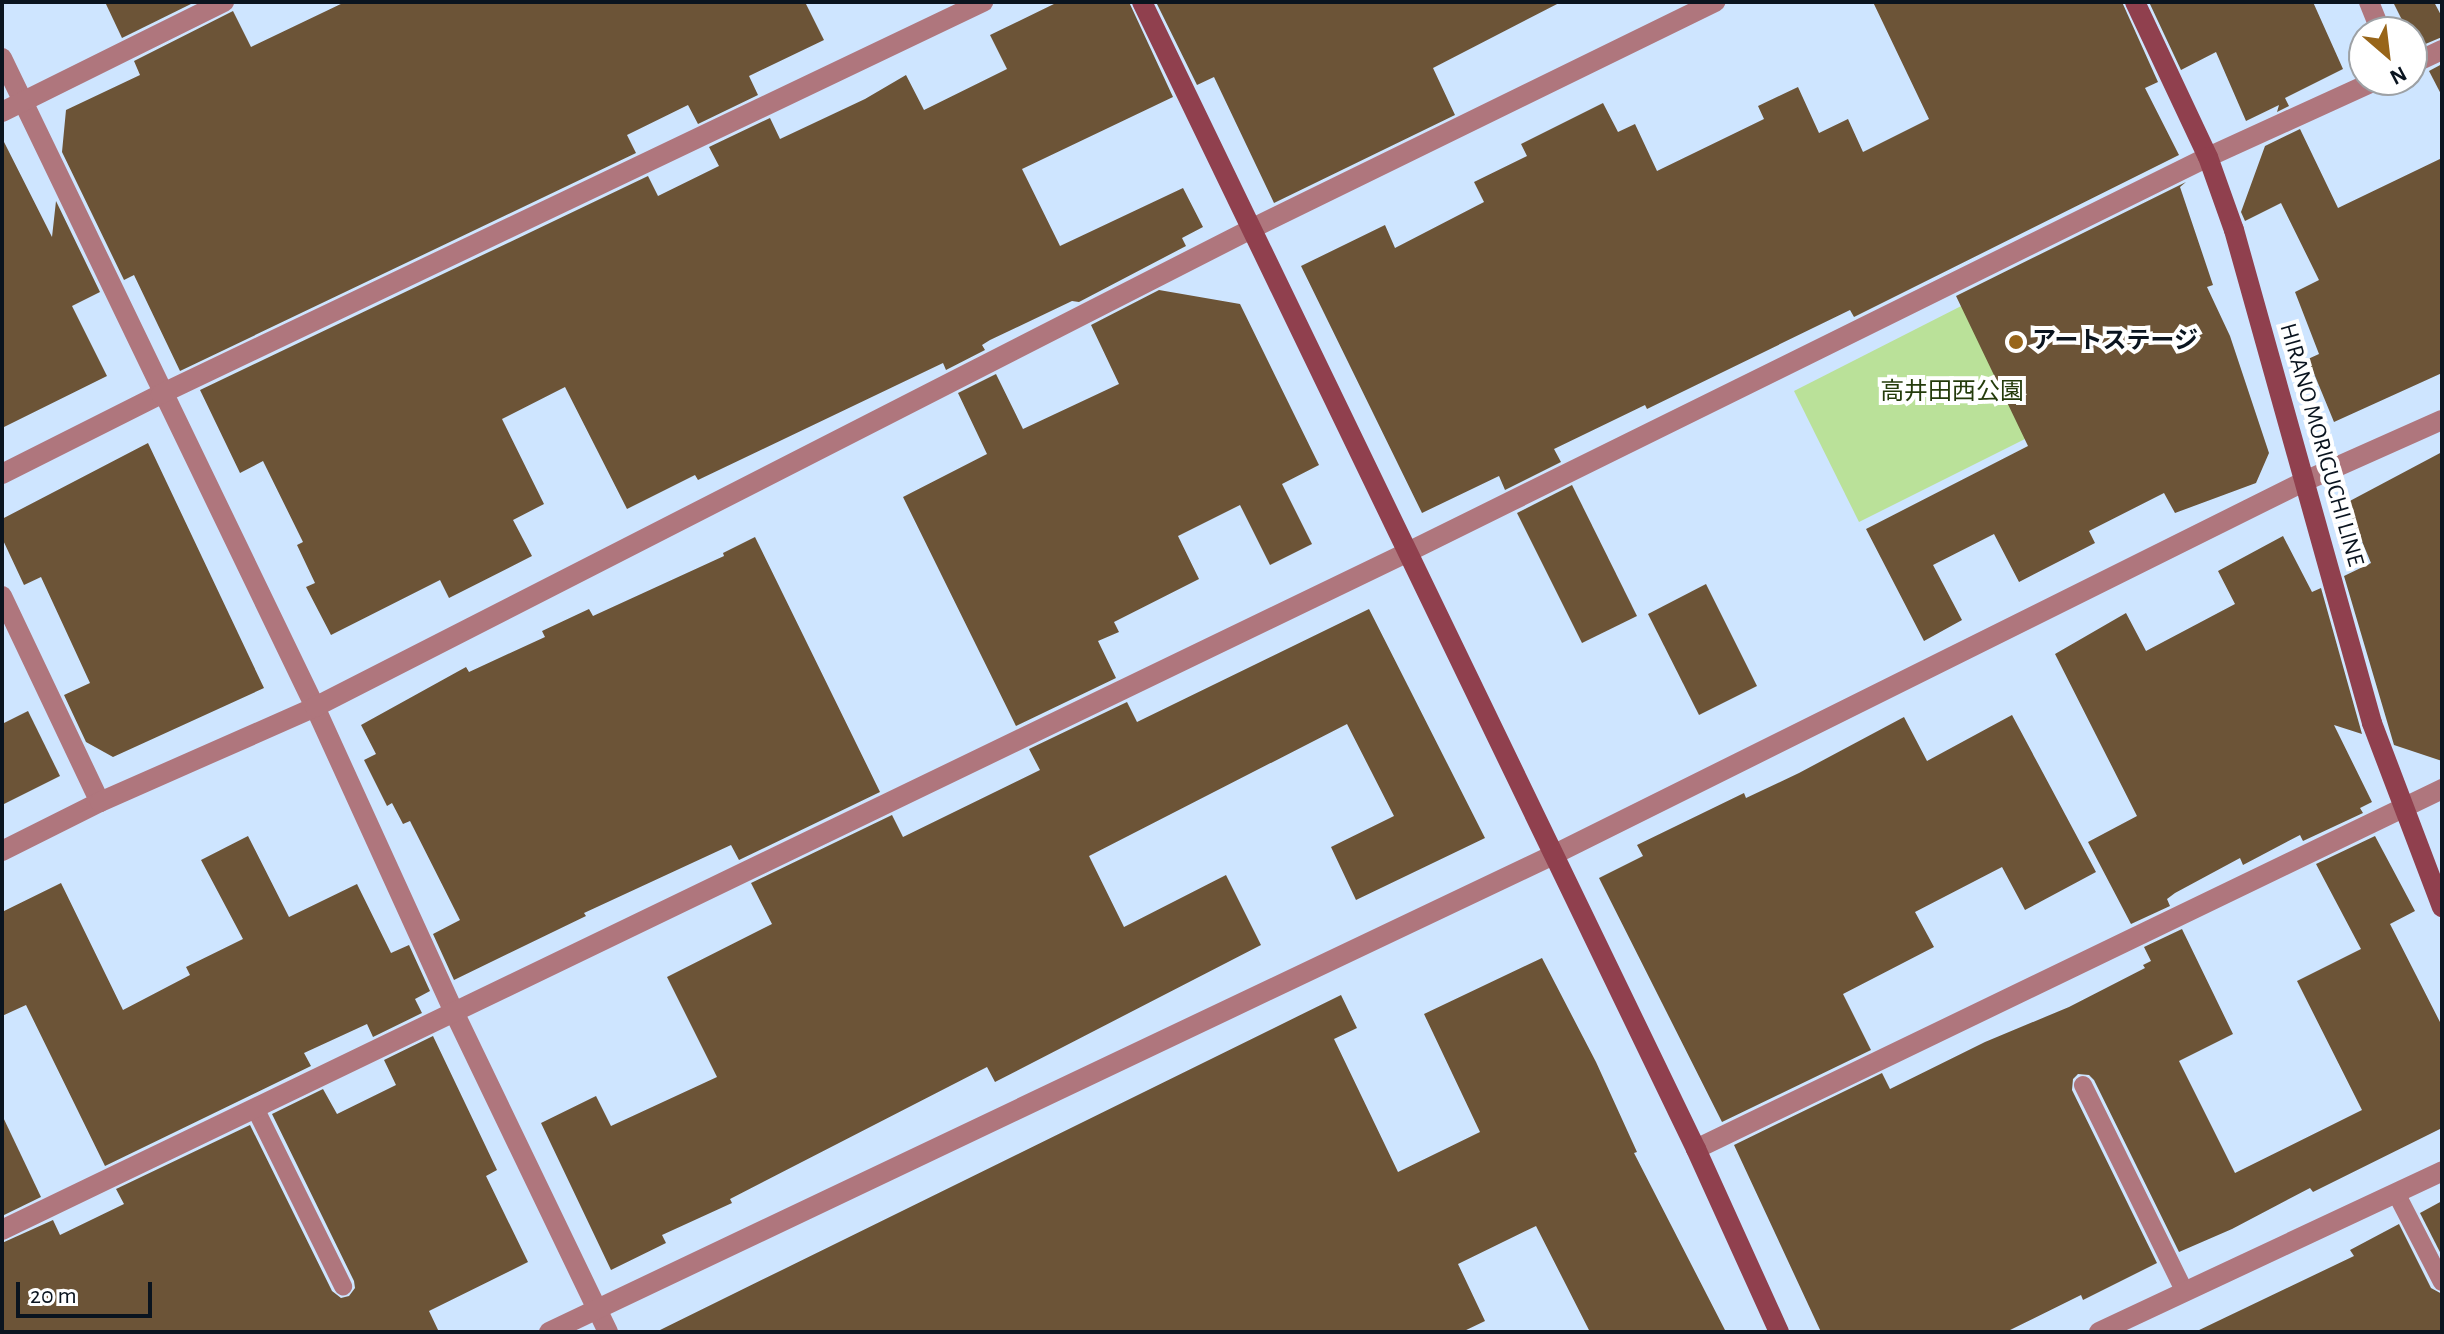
<!DOCTYPE html>
<html>
<head>
<meta charset="utf-8">
<style>
  body { margin:0 }
  #map { position:relative; width:2444px; height:1334px; overflow:hidden; background:#cee5ff; font-family:"Alegreya Sans","Noto Sans JP",sans-serif }
  div>[style] { position:absolute }
  [style*='--x'] { left:calc(var(--x)*1px); top:calc(var(--y)*1px); width:calc(var(--w)*1px); rotate:calc(var(--a)*1deg) }
  .green>* { inset:0; background:#bae199 }
  .building>* { inset:0; background:#6c5437 }
  .lane>* { height:18px; margin:-9px; padding:0 9px; transform-origin:9px; border-radius:9px; background:#af767d }
  .street>* { height:20px; margin:-10px; padding:0 10px; transform-origin:10px; border-radius:10px; background:#af767d }
  .secondary>* { height:20px; margin:-10px; padding:0 10px; transform-origin:10px; border-radius:10px; background:#90404e }
  .dots>* { width:22px; height:22px; translate:-50% -50%; box-sizing:border-box; border:4px solid #fff; border-radius:50% }
  span { translate:-50% -50%; white-space:nowrap; text-align:center; line-height:1.15; -webkit-text-stroke:8px #fff; paint-order:stroke }
  .poi-label { font-size:24px; color:#0a141f; font-weight:700 }
  .left { translate:0 -50%; text-align:left }
  .park-label { font-size:24px; color:#243b0b }
  .street-label { font-size:24px; color:#0a141f }
  .frame { position:absolute; inset:0; border:4px solid #0a141f; pointer-events:none }
  .north { position:absolute; left:2348px; top:16px; width:80px; height:80px; box-sizing:border-box; background:#fff; border:2px solid #9da1a5; border-radius:50%; rotate:152deg; font-size:22px; font-weight:700; line-height:32px; text-align:center; color:#0a141f }
  .north::after { content:''; display:block; margin:auto; width:28px; height:36px; background:#986519; clip-path:polygon(50% 0,100% 100%,50% 72%,0 100%) }
  .scale { position:absolute; left:16px; top:1282px; width:136px; height:36px; box-sizing:border-box; border:4px solid #0a141f; border-top:0; padding-left:10px; font-size:24px; line-height:28px; white-space:nowrap; color:#0a141f; -webkit-text-stroke:6px #fff; paint-order:stroke }
</style>
</head>
<body>
<div id="map">
  <div class="green">
    <div style="clip-path:polygon(2044px 264px,2111px 396px,1859px 522px,1794px 391px)"></div>
  </div>
  <div class="building">
    <div style="clip-path:polygon(105px 2px,195px 2px,122px 38px)"></div>
    <div style="clip-path:polygon(345px 2px,805px 2px,824px 40px,749px 76px,758px 95px,698px 124px,688px 105px,627px 135px,636px 153px,180px 371px,134px 275px,124px 280px,62px 152px,66px 110px,140px 75px,134px 61px,233px 11px,251px 47px)"></div>
    <div style="clip-path:polygon(1058px 2px,1129px 2px,1173px 97px,1022px 169px,1060px 246px,1183px 188px,1203px 227px,1182px 238px,1186px 246px,1079px 302px,1072px 301px,990px 340px,982px 345px,985px 350px,946px 370px,943px 363px,698px 480px,695px 475px,627px 509px,565px 387px,502px 419px,544px 504px,513px 520px,532px 556px,449px 598px,440px 580px,331px 635px,306px 587px,315px 583px,297px 545px,303px 542px,263px 461px,240px 473px,200px 390px,648px 176px,658px 196px,719px 166px,709px 147px,770px 118px,780px 139px,865px 99px,906px 75px,924px 110px,1007px 69px,990px 35px)"></div>
    <div style="clip-path:polygon(1156px 2px,1561px 2px,1433px 68px,1455px 115px,1274px 203px,1214px 77px,1197px 85px)"></div>
    <div style="clip-path:polygon(1873px 2px,2122px 2px,2158px 82px,2145px 88px,2179px 155px,1854px 317px,1850px 310px,1647px 409px,1645px 405px,1554px 449px,1561px 462px,1505px 490px,1499px 476px,1422px 513px,1301px 266px,1385px 225px,1395px 248px,1484px 202px,1474px 182px,1527px 156px,1521px 144px,1603px 103px,1618px 132px,1635px 124px,1657px 171px,1764px 119px,1758px 106px,1798px 87px,1819px 133px,1848px 119px,1863px 152px,1929px 119px)"></div>
    <div style="clip-path:polygon(2149px 2px,2313px 2px,2343px 69px,2285px 98px,2289px 106px,2277px 112px,2279px 105px,2246px 121px,2216px 52px,2181px 70px)"></div>
    <div style="clip-path:polygon(2393px 2px,2434px 2px,2442px 17px,2442px 37px,2416px 48px,2412px 32px,2408px 32px)"></div>
    <div style="clip-path:polygon(2442px 64px,2442px 96px,2429px 71px)"></div>
    <div style="clip-path:polygon(2300px 129px,2338px 208px,2442px 158px,2442px 373px,2334px 422px,2308px 359px,2319px 354px,2295px 292px,2319px 280px,2281px 203px,2245px 221px,2241px 212px,2265px 146px)"></div>
    <div style="clip-path:polygon(2px 138px,52px 237px,56px 201px,100px 292px,72px 306px,107px 376px,2px 428px)"></div>
    <div style="clip-path:polygon(2186px 182px,2180px 187px,2213px 285px,2207px 287px,2230px 336px,2269px 453px,2256px 483px,2175px 513px,2164px 493px,2089px 531px,2095px 543px,2019px 582px,1994px 534px,1933px 565px,1962px 620px,1924px 641px,1866px 529px,2028px 446px,1956px 296px)"></div>
    <div style="clip-path:polygon(1159px 290px,1240px 304px,1319px 465px,1282px 484px,1312px 544px,1270px 565px,1240px 505px,1178px 536px,1199px 579px,1114px 622px,1119px 632px,1098px 641px,1116px 678px,1016px 726px,903px 497px,987px 454px,958px 393px,996px 374px,1023px 429px,1119px 384px,1091px 325px)"></div>
    <div style="clip-path:polygon(148px 443px,264px 688px,113px 757px,86px 742px,64px 695px,90px 683px,41px 577px,24px 585px,2px 538px,2px 519px)"></div>
    <div style="clip-path:polygon(2442px 452px,2442px 761px,2394px 745px,2344px 576px,2371px 563px,2346px 503px)"></div>
    <div style="clip-path:polygon(1572px 485px,1637px 616px,1582px 643px,1517px 513px)"></div>
    <div style="clip-path:polygon(2283px 536px,2312px 592px,2321px 588px,2362px 734px,2334px 725px,2372px 802px,2360px 808px,2363px 813px,2303px 841px,2300px 835px,2243px 865px,2240px 858px,2175px 893px,2167px 899px,2170px 906px,2131px 924px,2088px 842px,2137px 816px,2055px 654px,2126px 613px,2146px 651px,2235px 604px,2218px 571px)"></div>
    <div style="clip-path:polygon(755px 537px,880px 792px,739px 860px,731px 845px,584px 913px,586px 916px,454px 980px,433px 934px,460px 920px,410px 821px,403px 824px,392px 803px,387px 806px,364px 760px,376px 754px,361px 725px,466px 667px,469px 672px,545px 637px,542px 631px,589px 609px,593px 616px,724px 556px,723px 553px)"></div>
    <div style="clip-path:polygon(1706px 584px,1757px 686px,1699px 715px,1648px 614px)"></div>
    <div style="clip-path:polygon(1369px 609px,1485px 838px,1356px 900px,1331px 847px,1394px 816px,1347px 724px,1089px 856px,1124px 927px,1226px 875px,1261px 945px,995px 1082px,987px 1067px,730px 1199px,732px 1203px,662px 1235px,666px 1243px,611px 1270px,541px 1123px,596px 1096px,611px 1126px,717px 1077px,667px 977px,772px 924px,751px 883px,892px 815px,903px 837px,1040px 770px,1029px 749px,1127px 702px,1137px 722px)"></div>
    <div style="clip-path:polygon(28px 711px,60px 776px,2px 805px,2px 724px)"></div>
    <div style="clip-path:polygon(2012px 715px,2096px 872px,2025px 910px,2002px 867px,1915px 912px,1934px 947px,1843px 994px,1871px 1050px,1722px 1122px,1599px 878px,1643px 856px,1637px 845px,1744px 793px,1746px 798px,1799px 773px,1904px 717px,1927px 761px)"></div>
    <div style="clip-path:polygon(248px 836px,289px 917px,357px 884px,391px 953px,409px 945px,430px 991px,415px 999px,422px 1013px,373px 1037px,367px 1024px,304px 1053px,311px 1066px,105px 1166px,26px 1005px,2px 1016px,2px 912px,61px 883px,123px 1010px,190px 975px,186px 967px,243px 939px,201px 860px)"></div>
    <div style="clip-path:polygon(2375px 836px,2415px 911px,2390px 924px,2442px 1026px,2442px 1128px,2313px 1192px,2310px 1188px,2232px 1229px,2179px 1252px,2094px 1080px,2089px 1075px,2078px 1074px,2073px 1079px,2072px 1090px,2157px 1263px,2083px 1300px,2081px 1295px,2006px 1332px,1821px 1332px,1734px 1145px,1882px 1073px,1890px 1089px,1985px 1042px,2069px 1007px,2145px 968px,2143px 965px,2151px 961px,2144px 947px,2182px 929px,2233px 1034px,2179px 1061px,2235px 1173px,2362px 1110px,2297px 981px,2361px 949px,2316px 864px)"></div>
    <div style="clip-path:polygon(1542px 958px,1596px 1062px,1637px 1152px,1634px 1153px,1726px 1332px,1590px 1332px,1536px 1226px,1458px 1264px,1485px 1321px,1462px 1332px,656px 1332px,1341px 995px,1357px 1028px,1334px 1039px,1398px 1172px,1480px 1132px,1424px 1014px)"></div>
    <div style="clip-path:polygon(433px 1036px,497px 1170px,486px 1176px,528px 1262px,429px 1311px,439px 1332px,2px 1332px,2px 1243px,53px 1220px,60px 1235px,124px 1204px,116px 1189px,250px 1125px,332px 1291px,341px 1298px,349px 1296px,355px 1288px,354px 1281px,272px 1114px,323px 1089px,337px 1114px,396px 1085px,384px 1060px)"></div>
    <div style="clip-path:polygon(2px 1115px,41px 1197px,2px 1216px)"></div>
    <div style="clip-path:polygon(2442px 1201px,2442px 1256px,2420px 1213px)"></div>
    <div style="clip-path:polygon(2399px 1224px,2431px 1288px,2442px 1294px,2442px 1332px,2195px 1332px,2354px 1256px,2350px 1250px)"></div>
  </div>
  <div class="lane">
    <div style="--x:2083;--y:1085;--w:231;--a:63.8"></div>
    <div style="--x:255;--y:1108;--w:199;--a:63.7"></div>
    <div style="--x:2396;--y:1193;--w:100;--a:62.7"></div>
  </div>
  <div class="street">
    <div style="--x:2369;--y:2;--w:32;--a:68"></div>
    <div style="--x:2;--y:58;--w:721;--a:64.25"></div>
    <div style="--x:315;--y:707;--w:335;--a:65.5"></div>
    <div style="--x:454;--y:1012;--w:355;--a:64.3"></div>
    <div style="--x:2412;--y:64;--w:33;--a:-25"></div>
    <div style="--x:2;--y:112;--w:248;--a:-26.4"></div>
    <div style="--x:2;--y:474;--w:178;--a:-26.7"></div>
    <div style="--x:161;--y:394;--w:911;--a:-25.5"></div>
    <div style="--x:2;--y:596;--w:228;--a:64.6"></div>
    <div style="--x:2;--y:851;--w:110;--a:-26.6"></div>
    <div style="--x:100;--y:802;--w:235;--a:-23.8"></div>
    <div style="--x:315;--y:707;--w:1051;--a:-27.05"></div>
    <div style="--x:1251;--y:229;--w:517;--a:-26.07"></div>
    <div style="--x:1696;--y:1149;--w:828;--a:-25.76"></div>
    <div style="--x:2;--y:1230;--w:1561;--a:-25.74"></div>
    <div style="--x:1408;--y:552;--w:892;--a:-26.28"></div>
    <div style="--x:2208;--y:157;--w:186;--a:-24.5"></div>
    <div style="--x:549;--y:1332;--w:1112;--a:-25.41"></div>
    <div style="--x:1553;--y:855;--w:840;--a:-26.44"></div>
    <div style="--x:2305;--y:481;--w:150;--a:-24"></div>
    <div style="--x:2099;--y:1332;--w:379;--a:-25.1"></div>
  </div>
  <div class="secondary">
    <div style="--x:1142;--y:2;--w:1274;--a:64.22"></div>
    <div style="--x:1696;--y:1149;--w:201;--a:65.6"></div>
    <div style="--x:2135;--y:2;--w:171;--a:64.8"></div>
    <div style="--x:2208;--y:157;--w:77;--a:70.4"></div>
    <div style="--x:2234;--y:230;--w:512;--a:74.36"></div>
    <div style="--x:2372;--y:723;--w:197;--a:69.2"></div>
  </div>
  <div class="dots">
    <div style="left:2016px;top:342px;background:#986519"></div>
  </div>
  <div class="poi-label">
    <span class="left" style="left:2032px;top:342px">アートステージ</span>
  </div>
  <div class="park-label">
    <span style="left:1952px;top:393px">高井田西公園</span>
  </div>
  <div class="street-label">
    <span style="left:2321px;top:445px;rotate:74deg">HIRANO MORIGUCHI LINE</span>
  </div>
  <div class="frame"></div>
  <div class="north">N</div>
  <div class="scale">20 m</div>
</div>
</body>
</html>
